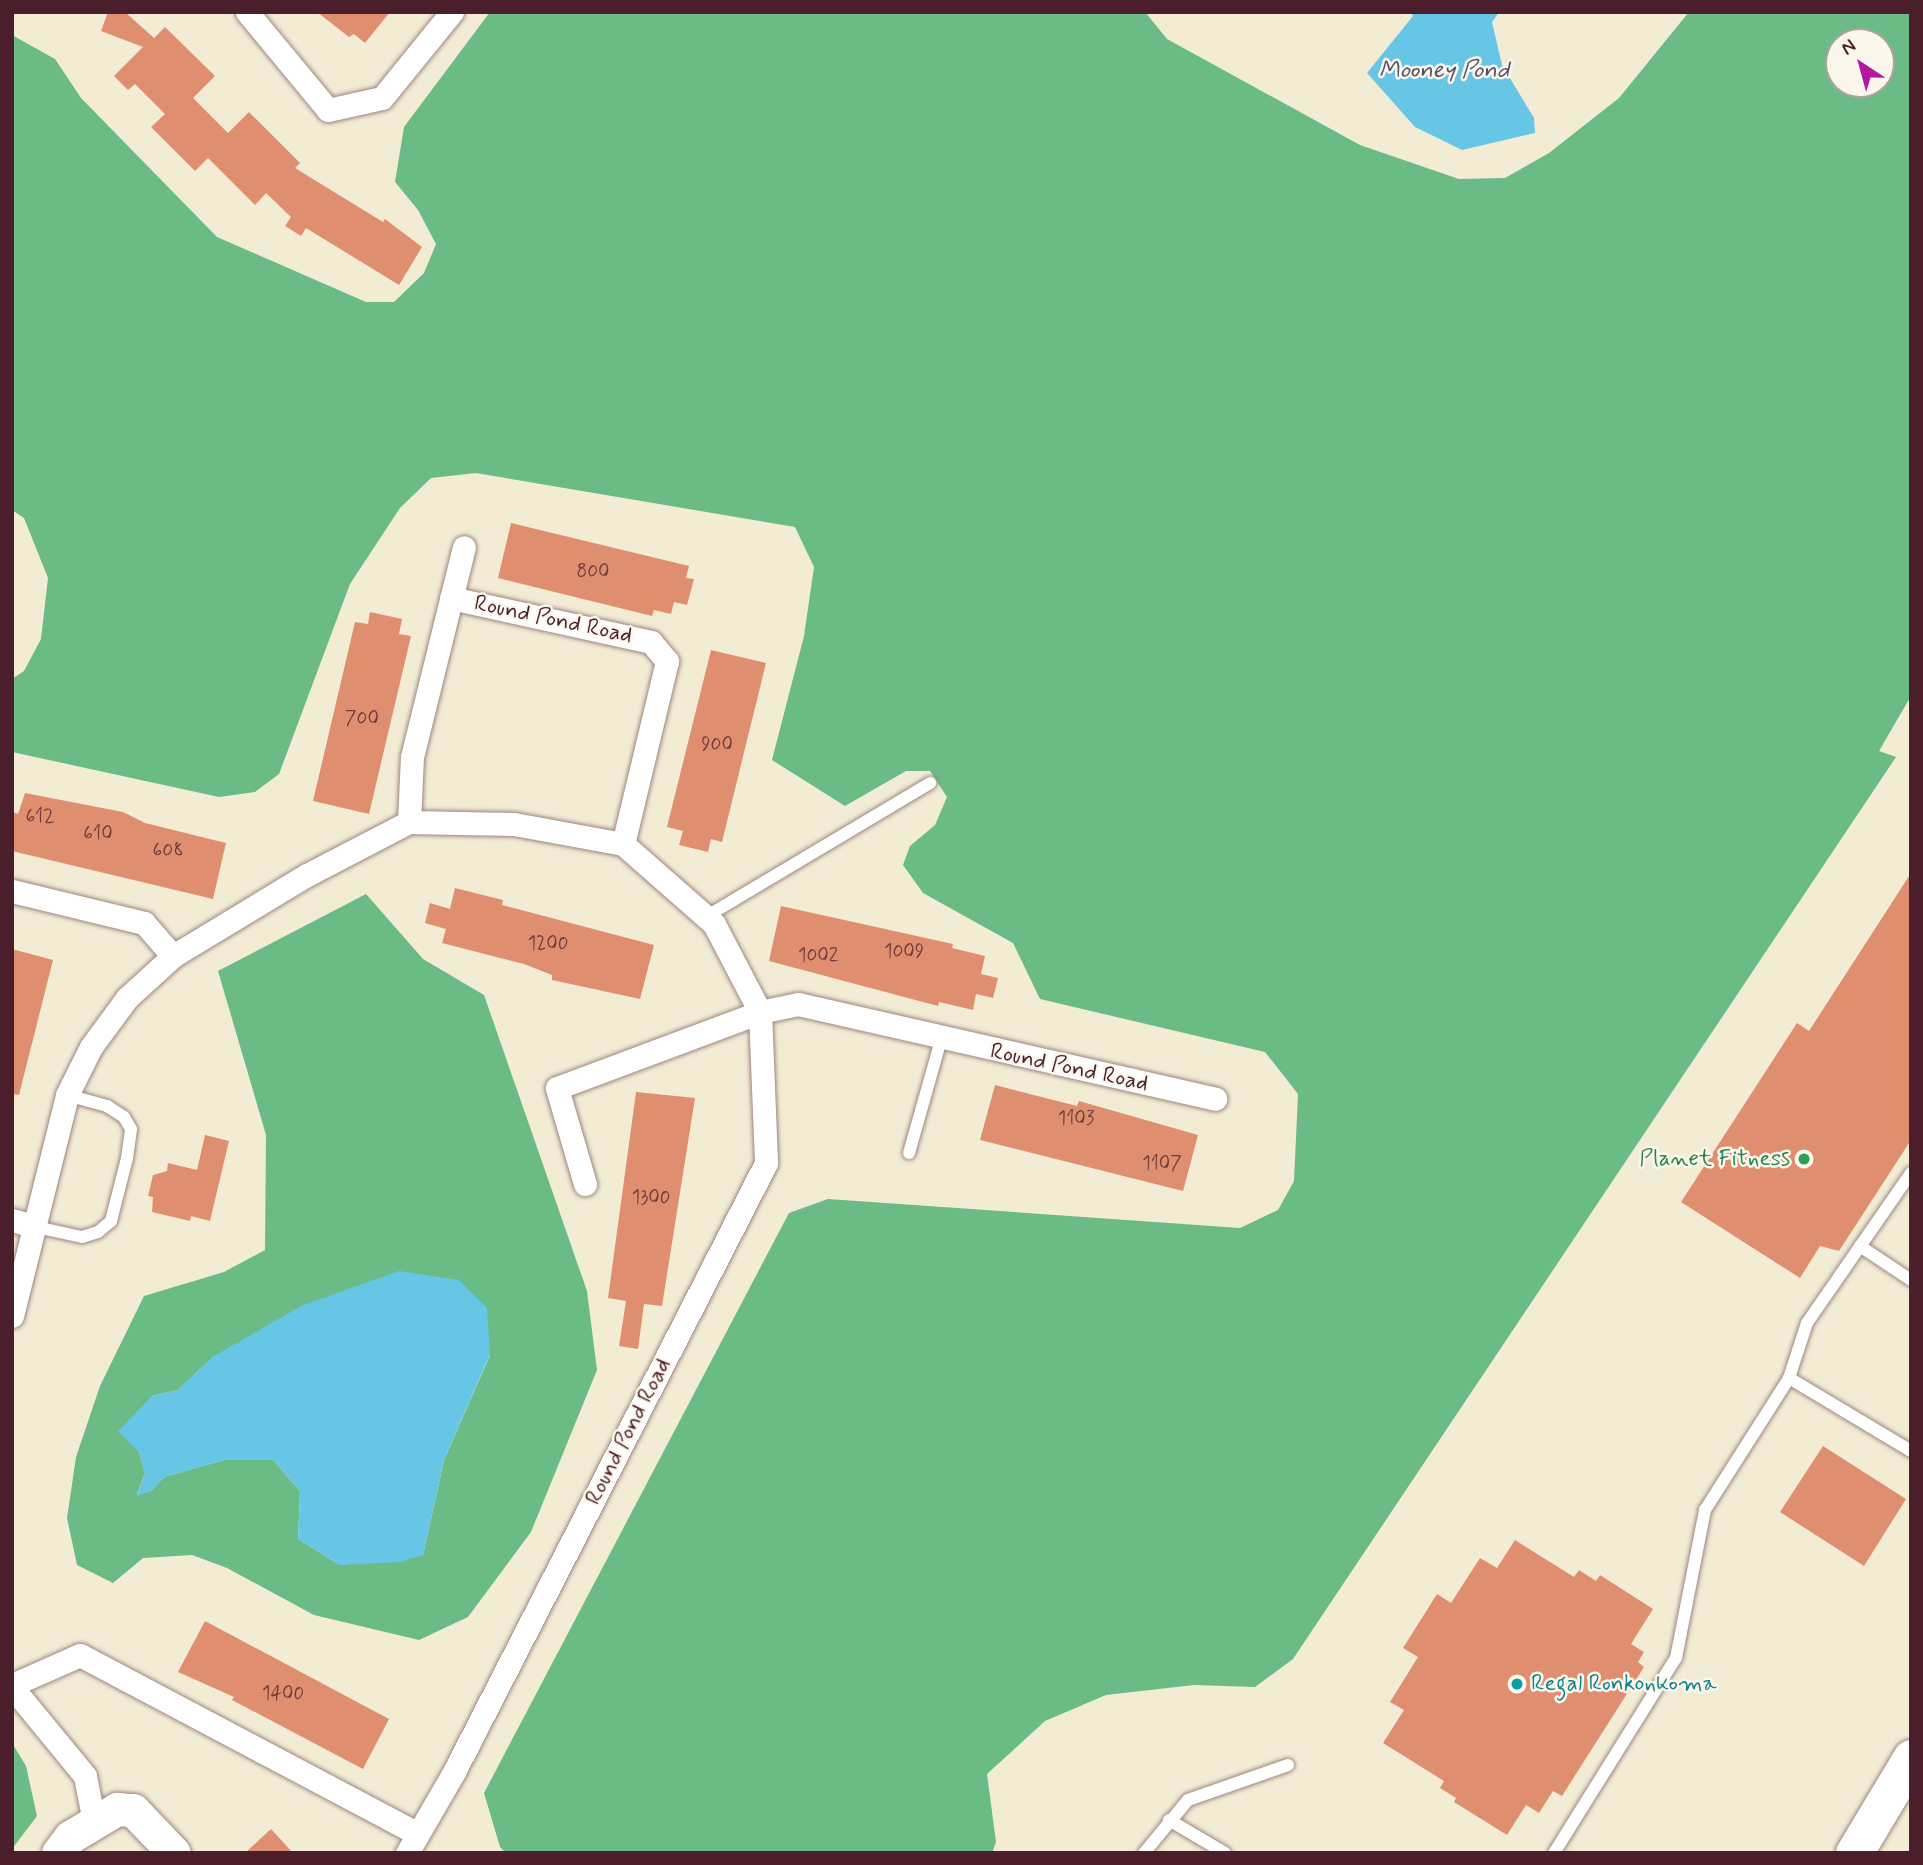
<!DOCTYPE html>
<html>
<head>
<meta charset="utf-8">
<style>
  body { margin:0 }
  #map { position:relative; width:1923px; height:1865px; overflow:hidden; background:#f3ecd5; font-family:Mynerve,sans-serif }
  div>[style] { position:absolute }
  [style*='--x'] { left:calc(var(--x)*1px); top:calc(var(--y)*1px); width:calc(var(--w)*1px); rotate:calc(var(--a)*1deg) }
  .forest>* { inset:0; background:#6abb86 }
  .water>* { inset:0; background:#67c6e5 }
  .building>* { inset:0; background:#df8f70 }
  .roads { filter:drop-shadow(0 0 2px #9e8680) drop-shadow(0 0 2px #9e8680) }
  .lane>* { height:12px; margin:-6px; padding:0 6px; transform-origin:6px; border-radius:6px; background:#fff }
  .street>* { height:23px; margin:-11.5px; padding:0 11.5px; transform-origin:11.5px; border-radius:11.5px; background:#fff }
  .secondary>* { height:33px; margin:-16.5px; padding:0 16.5px; transform-origin:16.5px; border-radius:16.5px; background:#fff }
  .primary>* { height:37px; margin:-18.5px; padding:0 18.5px; transform-origin:18.5px; border-radius:18.5px; background:#fff }
  .dots>* { width:19px; height:19px; translate:-50% -50%; box-sizing:border-box; border:4px solid #fbf7ec; border-radius:50% }
  span { translate:-50% -50%; white-space:nowrap; text-align:center; line-height:1.15; -webkit-text-stroke:5px #fbf7ec; paint-order:stroke }
  .number-label { font-size:19px; color:#6f3b3c }
  .number-label span { -webkit-text-stroke-width:0 }
  .street-label { font-size:23px; color:#4a1f2b }
  .leisure-label { font-size:23px; color:#27864d }
  .right { translate:-100% -50%; text-align:right }
  .culture-label { font-size:23px; color:#0d838f }
  .left { translate:0 -50%; text-align:left }
  .water-label { font-size:24px; color:#535163; font-style:italic }
  .frame { position:absolute; inset:0; border:14px solid #4a1f2b; pointer-events:none }
  .north { position:absolute; left:1825px; top:28px; width:70px; height:70px; box-sizing:border-box; background:#fbf7ec; border:2px solid #b4a19f; border-radius:50%; rotate:324deg; font-size:19px; font-weight:700; line-height:28px; text-align:center; color:#4a1f2b }
  .north::after { content:''; display:block; margin:auto; width:24px; height:32px; background:#b5179e; clip-path:polygon(50% 0,100% 100%,50% 72%,0 100%) }
</style>
</head>
<body>
<div id="map">
  <div class="forest">
    <div style="clip-path:polygon(evenodd,490px 12px,1145px 12px,1167px 39px,1360px 145px,1459px 179px,1505px 178px,1549px 153px,1619px 98px,1689px 12px,1911px 12px,1911px 696px,1879px 751px,1896px 757px,1293px 1659px,1255px 1687px,1194px 1685px,1106px 1695px,1045px 1721px,987px 1774px,996px 1842px,992px 1853px,506px 1853px,500px 1847px,484px 1793px,789px 1213px,828px 1199px,1240px 1228px,1278px 1210px,1294px 1181px,1298px 1094px,1265px 1052px,1040px 999px,1013px 943px,923px 893px,903px 865px,910px 846px,935px 825px,947px 797px,930px 771px,906px 771px,845px 806px,772px 760px,804px 636px,814px 567px,795px 527px,476px 473px,431px 478px,400px 508px,350px 584px,279px 774px,255px 792px,219px 797px,12px 752px,12px 679px,24px 671px,41px 639px,48px 578px,24px 518px,12px 510px,12px 35px,55px 59px,81px 98px,217px 237px,366px 302px,394px 302px,424px 273px,436px 244px,418px 210px,395px 182px,404px 127px,490px 12px,1839px 42px,1881px 42px,1881px 84px,1839px 84px,1839px 42px)"></div>
    <div style="clip-path:polygon(evenodd,366px 894px,423px 959px,484px 995px,587px 1291px,597px 1370px,531px 1532px,468px 1617px,419px 1640px,314px 1615px,227px 1568px,192px 1555px,143px 1558px,113px 1583px,77px 1565px,67px 1518px,76px 1457px,100px 1386px,144px 1296px,224px 1272px,265px 1250px,266px 1135px,218px 971px,366px 894px,490px 1355px,444px 1460px,423px 1555px,340px 1565px,298px 1539px,300px 1491px,273px 1460px,224px 1460px,164px 1477px,151px 1491px,137px 1495px,145px 1473px,139px 1452px,152px 1396px,178px 1390px,214px 1356px,490px 1355px)"></div>
    <div style="clip-path:polygon(12px 1743px,26px 1766px,37px 1816px,12px 1849px)"></div>
  </div>
  <div class="water">
    <div style="clip-path:polygon(1411px 12px,1499px 12px,1492px 22px,1502px 65px,1534px 118px,1535px 133px,1462px 150px,1415px 127px,1367px 73px,1413px 16px)"></div>
    <div style="clip-path:polygon(399px 1271px,459px 1280px,487px 1308px,490px 1354px,444px 1460px,423px 1555px,401px 1562px,340px 1565px,298px 1539px,300px 1491px,273px 1460px,224px 1460px,164px 1477px,151px 1491px,137px 1496px,145px 1473px,139px 1452px,118px 1431px,152px 1396px,178px 1390px,214px 1356px,303px 1305px)"></div>
  </div>
  <div class="building">
    <div style="clip-path:polygon(108px 12px,125px 12px,154px 38px,165px 27px,215px 76px,193px 98px,228px 133px,249px 112px,300px 163px,295px 168px,383px 222px,385px 219px,422px 247px,399px 285px,306px 228px,301px 236px,285px 226px,291px 217px,266px 193px,255px 205px,208px 158px,195px 171px,151px 127px,165px 114px,135px 84px,128px 90px,114px 76px,143px 47px,101px 31px)"></div>
    <div style="clip-path:polygon(317px 12px,390px 12px,365px 43px,354px 34px,349px 37px)"></div>
    <div style="clip-path:polygon(511px 523px,689px 566px,686px 578px,694px 579px,687px 605px,674px 602px,671px 614px,654px 610px,652px 616px,498px 578px)"></div>
    <div style="clip-path:polygon(370px 612px,402px 619px,399px 634px,411px 636px,369px 814px,313px 801px,355px 622px,368px 624px)"></div>
    <div style="clip-path:polygon(711px 650px,766px 663px,722px 842px,711px 839px,708px 852px,679px 845px,683px 831px,667px 827px)"></div>
    <div style="clip-path:polygon(25px 793px,123px 812px,145px 823px,226px 843px,213px 899px,12px 851px,12px 812px,18px 814px)"></div>
    <div style="clip-path:polygon(1911px 873px,1911px 1140px,1839px 1251px,1820px 1246px,1800px 1278px,1681px 1202px,1797px 1023px,1809px 1031px)"></div>
    <div style="clip-path:polygon(455px 888px,503px 900px,502px 905px,654px 945px,640px 999px,552px 980px,552px 975px,524px 964px,442px 943px,446px 929px,425px 923px,430px 903px,450px 909px)"></div>
    <div style="clip-path:polygon(781px 906px,953px 944px,952px 948px,985px 956px,981px 974px,998px 978px,993px 998px,976px 994px,973px 1010px,939px 1002px,938px 1006px,769px 961px)"></div>
    <div style="clip-path:polygon(12px 949px,53px 960px,19px 1095px,12px 1094px)"></div>
    <div style="clip-path:polygon(995px 1085px,1077px 1106px,1079px 1101px,1198px 1135px,1183px 1191px,980px 1140px)"></div>
    <div style="clip-path:polygon(636px 1092px,695px 1098px,662px 1306px,644px 1304px,638px 1349px,619px 1346px,626px 1301px,608px 1298px)"></div>
    <div style="clip-path:polygon(205px 1135px,229px 1141px,210px 1221px,191px 1216px,190px 1221px,152px 1212px,153px 1197px,148px 1196px,153px 1175px,167px 1171px,168px 1163px,197px 1170px)"></div>
    <div style="clip-path:polygon(1823px 1446px,1906px 1499px,1864px 1566px,1780px 1512px)"></div>
    <div style="clip-path:polygon(1515px 1540px,1574px 1577px,1579px 1570px,1596px 1581px,1600px 1575px,1653px 1609px,1631px 1644px,1644px 1652px,1638px 1662px,1644px 1667px,1562px 1796px,1553px 1791px,1539px 1813px,1526px 1805px,1507px 1835px,1454px 1802px,1456px 1798px,1440px 1788px,1444px 1781px,1383px 1743px,1404px 1710px,1390px 1702px,1418px 1657px,1403px 1648px,1437px 1594px,1451px 1603px,1480px 1558px,1497px 1568px)"></div>
    <div style="clip-path:polygon(205px 1621px,389px 1719px,363px 1769px,232px 1700px,234px 1697px,178px 1672px)"></div>
    <div style="clip-path:polygon(271px 1829px,293px 1853px,245px 1853px)"></div>
  </div>
  <div class="roads">
    <div class="lane">
      <div style="--x:707;--y:916;--w:260;--a:-30.8"></div>
      <div style="--x:909;--y:1153;--w:117;--a:-74.2"></div>
      <div style="--x:36;--y:1227;--w:47;--a:12.3"></div>
      <div style="--x:82;--y:1237;--w:17;--a:-17"></div>
      <div style="--x:98;--y:1232;--w:17;--a:-40"></div>
      <div style="--x:111;--y:1221;--w:65;--a:-75.7"></div>
      <div style="--x:127;--y:1158;--w:29;--a:-82"></div>
      <div style="--x:131;--y:1129;--w:14;--a:-120"></div>
      <div style="--x:124;--y:1117;--w:20;--a:-147"></div>
      <div style="--x:107;--y:1106;--w:41;--a:-164.6"></div>
      <div style="--x:1860;--y:1246;--w:61;--a:33.7"></div>
      <div style="--x:1789;--y:1378;--w:142;--a:30.9"></div>
      <div style="--x:1169;--y:1820;--w:65;--a:30.5"></div>
      <div style="--x:1144;--y:1853;--w:69;--a:-50.3"></div>
      <div style="--x:1188;--y:1800;--w:106;--a:-19.3"></div>
      <div style="--x:1554;--y:1853;--w:230;--a:-58"></div>
      <div style="--x:1676;--y:1658;--w:151;--a:-78.9"></div>
      <div style="--x:1705;--y:1510;--w:156;--a:-57.5"></div>
      <div style="--x:1789;--y:1378;--w:58;--a:-71.9"></div>
      <div style="--x:1807;--y:1323;--w:183;--a:-55.3"></div>
    </div>
    <div class="street">
      <div style="--x:247;--y:12;--w:127;--a:50.4"></div>
      <div style="--x:328;--y:110;--w:55;--a:-12.5"></div>
      <div style="--x:382;--y:98;--w:111;--a:-50.9"></div>
      <div style="--x:451;--y:598;--w:205;--a:12.4"></div>
      <div style="--x:651;--y:642;--w:25;--a:50"></div>
      <div style="--x:667;--y:661;--w:188;--a:103.5"></div>
      <div style="--x:409;--y:822;--w:65;--a:-87.4"></div>
      <div style="--x:412;--y:757;--w:216;--a:-76.1"></div>
      <div style="--x:12;--y:891;--w:136;--a:13.6"></div>
      <div style="--x:144;--y:923;--w:44;--a:48.7"></div>
      <div style="--x:585;--y:1184;--w:100;--a:-106.3"></div>
      <div style="--x:557;--y:1088;--w:217;--a:-20.5"></div>
      <div style="--x:760;--y:1012;--w:39;--a:-12"></div>
      <div style="--x:798;--y:1004;--w:428;--a:12.8"></div>
      <div style="--x:12;--y:1220;--w:25;--a:16"></div>
      <div style="--x:12;--y:1316;--w:228;--a:-76"></div>
      <div style="--x:67;--y:1095;--w:54;--a:-63.4"></div>
      <div style="--x:91;--y:1047;--w:61;--a:-53.7"></div>
      <div style="--x:127;--y:998;--w:62;--a:-42.4"></div>
      <div style="--x:173;--y:956;--w:157;--a:-31.2"></div>
      <div style="--x:307;--y:875;--w:115;--a:-27.5"></div>
      <div style="--x:409;--y:822;--w:105;--a:1.1"></div>
      <div style="--x:514;--y:824;--w:111;--a:10.4"></div>
      <div style="--x:623;--y:844;--w:121;--a:41.3"></div>
      <div style="--x:714;--y:924;--w:99;--a:62.4"></div>
      <div style="--x:760;--y:1012;--w:151;--a:87.7"></div>
      <div style="--x:766;--y:1163;--w:684;--a:117.13"></div>
      <div style="--x:454;--y:1772;--w:94;--a:120.1"></div>
      <div style="--x:12;--y:1685;--w:74;--a:-23.8"></div>
      <div style="--x:80;--y:1655;--w:382;--a:27.9"></div>
      <div style="--x:12;--y:1687;--w:115;--a:50.6"></div>
      <div style="--x:85;--y:1776;--w:47;--a:78.9"></div>
    </div>
    <div class="secondary">
      <div style="--x:58;--y:1853;--w:20;--a:-53"></div>
      <div style="--x:70;--y:1837;--w:55;--a:-30.8"></div>
      <div style="--x:117;--y:1809;--w:16;--a:4"></div>
      <div style="--x:133;--y:1810;--w:59;--a:46.4"></div>
    </div>
    <div class="primary">
      <div style="--x:1854;--y:1853;--w:111;--a:-59"></div>
    </div>
  </div>
  <div class="dots">
    <div style="left:1804px;top:1159px;background:#2e9e5b"></div>
    <div style="left:1517px;top:1684px;background:#0f9aa8"></div>
  </div>
  <div class="number-label">
    <span style="left:593px;top:572px">800</span>
    <span style="left:362px;top:719px">700</span>
    <span style="left:717px;top:745px">900</span>
    <span style="left:40px;top:817px">612</span>
    <span style="left:98px;top:834px">610</span>
    <span style="left:168px;top:851px">608</span>
    <span style="left:548px;top:944px">1200</span>
    <span style="left:904px;top:952px">1009</span>
    <span style="left:818px;top:956px">1002</span>
    <span style="left:1076px;top:1119px">1103</span>
    <span style="left:1162px;top:1164px">1107</span>
    <span style="left:651px;top:1198px">1300</span>
    <span style="left:283px;top:1694px">1400</span>
  </div>
  <div class="street-label">
    <span style="left:553px;top:620px;rotate:12deg">Round Pond Road</span>
    <span style="left:1069px;top:1068px;rotate:12deg">Round Pond Road</span>
    <span style="left:629px;top:1432px;rotate:-63deg">Round Pond Road</span>
  </div>
  <div class="leisure-label">
    <span class="right" style="left:1790px;top:1159px">Planet Fitness</span>
  </div>
  <div class="culture-label">
    <span class="left" style="left:1531px;top:1684px">Regal Ronkonkoma</span>
  </div>
  <div class="water-label">
    <span style="left:1444px;top:71px">Mooney Pond</span>
  </div>
  <div class="frame"></div>
  <div class="north">N</div>
</div>
</body>
</html>
